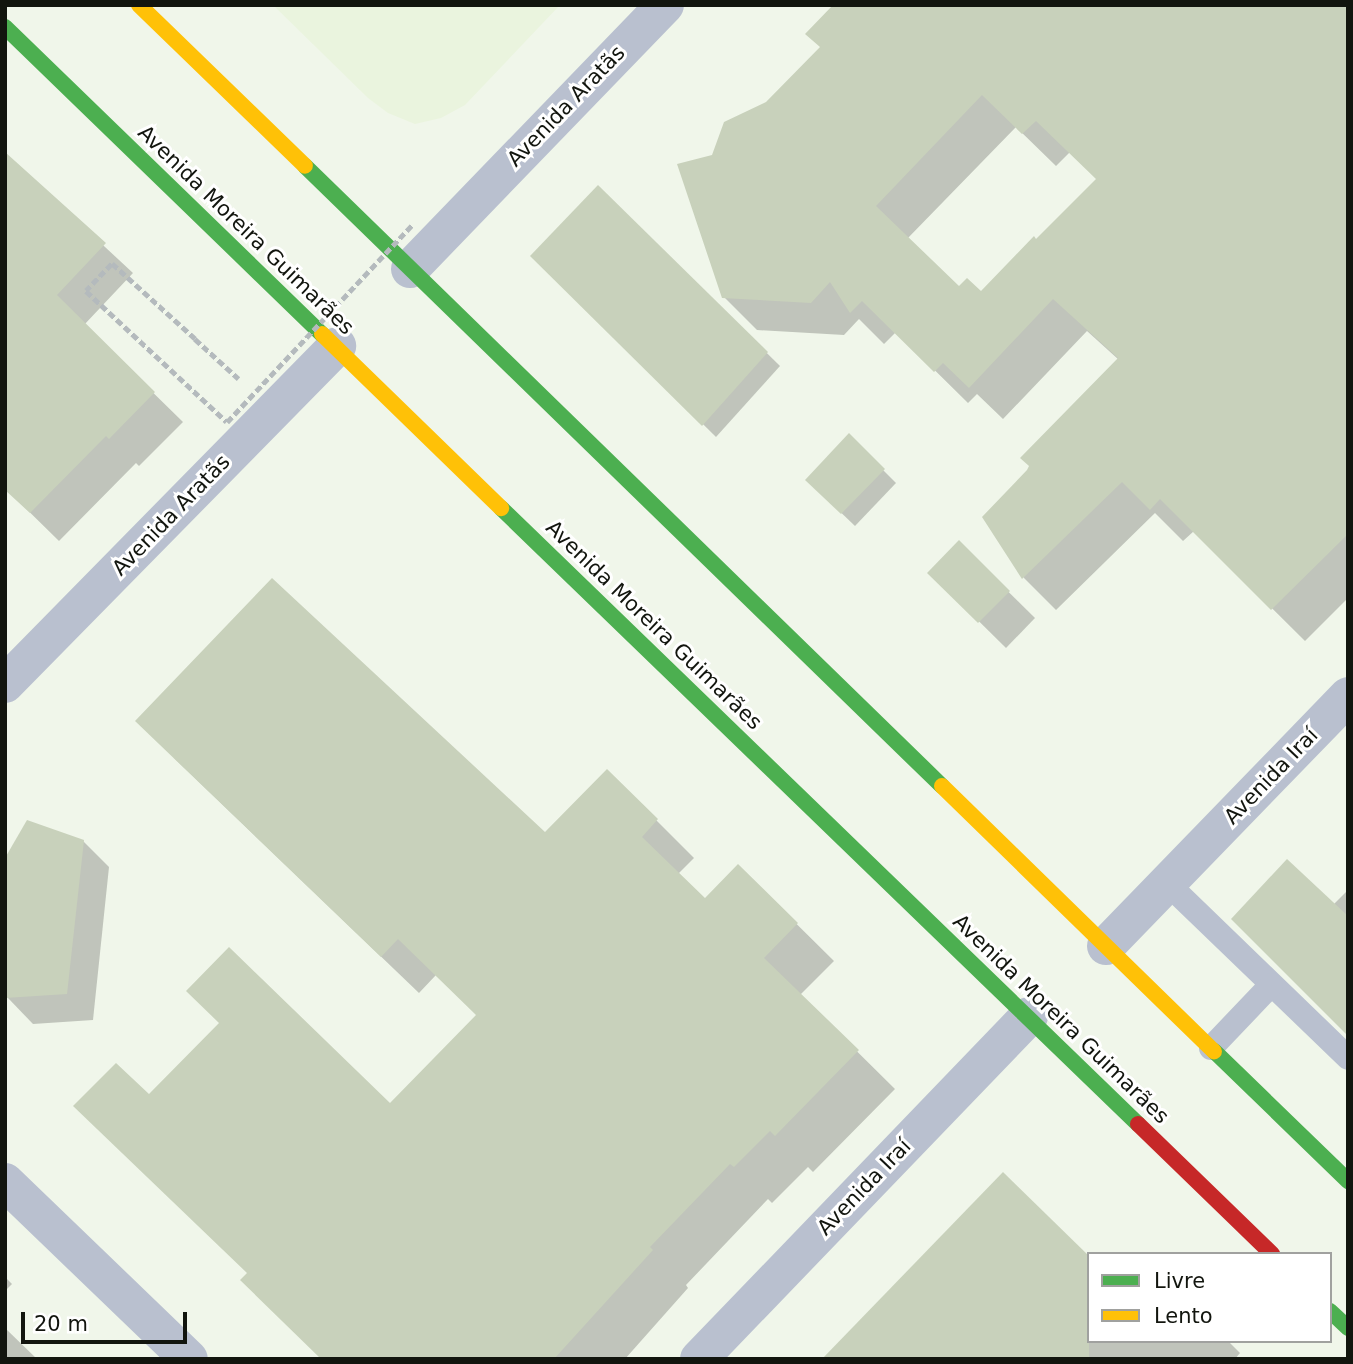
<!DOCTYPE html>
<html>
<head>
<meta charset="utf-8">
<style>
  body { margin:0 }
  #map { position:relative; width:1353px; height:1364px; overflow:hidden; background:#f0f6ea; font-family:"DejaVu Sans",sans-serif }
  div>[style] { position:absolute }
  [style*='--x'] { left:calc(var(--x)*1px); top:calc(var(--y)*1px); width:calc(var(--w)*1px); rotate:calc(var(--a)*1deg) }
  .built>* { inset:0; background:#eaf4de }
  .shadow>* { inset:0; background:#0003 }
  .building>* { inset:0; background:#c8d1bb }
  .path>* { height:4.5px; margin-top:-2.25px; transform-origin:0; background:repeating-linear-gradient(90deg,#b4babd 0 7px,transparent 0 10.5px) }
  .lane>* { height:24px; margin:-12px; padding:0 12px; transform-origin:12px; border-radius:12px; background:#b9c0cf }
  .street>* { height:38px; margin:-19px; padding:0 19px; transform-origin:19px; border-radius:19px; background:#b9c0cf }
  .fast>* { height:16px; margin:-8px; padding:0 8px; transform-origin:8px; border-radius:8px; background:#4caf50 }
  .slow>* { height:16px; margin:-8px; padding:0 8px; transform-origin:8px; border-radius:8px; background:#ffc107 }
  .jam>* { height:16px; margin:-8px; padding:0 8px; transform-origin:8px; border-radius:8px; background:#c62828 }
  .path-bridge>* { height:4.5px; margin-top:-2.25px; transform-origin:0; background:repeating-linear-gradient(90deg,#b4babd 0 7px,transparent 0 10.5px) }
  span { translate:-50% -50%; white-space:nowrap; text-align:center; line-height:1.15; -webkit-text-stroke:6px #fff; paint-order:stroke }
  .street-label { font-size:21px; color:#12150e }
  .frame { position:absolute; inset:0; border:7px solid #12150e; pointer-events:none }
  .legend { position:absolute; left:1087px; top:1252px; width:245px; height:91px; box-sizing:border-box; background:#fff; border:2px solid #a0a19f; margin:0; padding:9px 12px; list-style:none; font-size:21px; color:#12150e }
  .legend li { display:flex; align-items:center; gap:14px; height:35px }
  .legend b { width:35px; border:2px solid #a0a19f }
  .scale { position:absolute; left:21px; top:1312px; width:166px; height:32px; box-sizing:border-box; border:4px solid #12150e; border-top:0; padding-left:9px; font-size:21px; line-height:24px; white-space:nowrap; color:#12150e; -webkit-text-stroke:5px #fff; paint-order:stroke }
</style>
</head>
<body>
<div id="map">
  <div class="built">
    <div style="clip-path:polygon(273px 5px,560px 5px,465px 105px,441px 118px,415px 124px,388px 113px,368px 98px)"></div>
  </div>
  <div class="shadow">
    <div style="clip-path:polygon(evenodd,1348px 5px,1348px 598px,1305px 641px,1194px 531px,1183px 541px,1155px 513px,1056px 610px,1024px 578px,985px 517px,1029px 471px,1119px 360px,1087px 331px,1003px 419px,977px 394px,968px 403px,896px 332px,884px 344px,859px 319px,844px 335px,757px 330px,724px 297px,679px 165px,1348px 5px,1016px 127px,1056px 166px,1070px 152px,1098px 179px,981px 294px,959px 289px,907px 239px,1016px 127px)"></div>
    <div style="clip-path:polygon(5px 154px,133px 273px,84px 325px,183px 422px,139px 466px,136px 463px,59px 541px,5px 488px)"></div>
    <div style="clip-path:polygon(598px 187px,780px 366px,716px 437px,533px 256px)"></div>
    <div style="clip-path:polygon(849px 436px,896px 483px,855px 526px,807px 480px)"></div>
    <div style="clip-path:polygon(959px 543px,1035px 618px,1006px 648px,930px 573px)"></div>
    <div style="clip-path:polygon(174px 758px,545px 835px,607px 771px,694px 858px,678px 874px,705px 901px,738px 866px,834px 961px,800px 995px,895px 1089px,813px 1172px,808px 1167px,772px 1203px,768px 1199px,686px 1285px,688px 1288px,625px 1359px,322px 1359px,248px 1274px,149px 1097px,390px 1106px,478px 1015px,436px 975px,419px 993px)"></div>
    <div style="clip-path:polygon(83px 841px,109px 867px,93px 1020px,33px 1024px,7px 997px)"></div>
    <div style="clip-path:polygon(1348px 890px,1348px 1034px,1333px 905px)"></div>
    <div style="clip-path:polygon(5px 1277px,12px 1284px,5px 1291px)"></div>
    <div style="clip-path:polygon(5px 1328px,37px 1359px,5px 1359px)"></div>
    <div style="clip-path:polygon(1089px 1341px,1228px 1341px,1240px 1353px,1235px 1359px,825px 1359px)"></div>
  </div>
  <div class="building">
    <div style="clip-path:polygon(evenodd,833px 5px,1348px 5px,1348px 534px,1271px 610px,1160px 499px,1150px 510px,1122px 482px,1022px 579px,982px 517px,1027px 470px,1029px 466px,1020px 458px,1118px 358px,1053px 299px,969px 388px,943px 363px,934px 372px,862px 301px,850px 313px,830px 282px,811px 303px,722px 298px,677px 164px,712px 155px,724px 122px,766px 102px,820px 47px,805px 34px,833px 5px,982px 95px,1022px 134px,1036px 121px,1096px 179px,1036px 239px,1034px 236px,981px 291px,967px 278px,959px 286px,876px 206px,982px 95px)"></div>
    <div style="clip-path:polygon(5px 152px,106px 243px,57px 295px,155px 392px,109px 439px,106px 436px,30px 513px,5px 490px)"></div>
    <div style="clip-path:polygon(598px 185px,768px 352px,702px 426px,530px 256px)"></div>
    <div style="clip-path:polygon(849px 433px,885px 469px,841px 514px,805px 480px)"></div>
    <div style="clip-path:polygon(959px 540px,1010px 591px,978px 623px,927px 573px)"></div>
    <div style="clip-path:polygon(272px 578px,545px 832px,607px 769px,658px 819px,642px 837px,705px 898px,738px 864px,798px 923px,764px 958px,859px 1050px,775px 1136px,770px 1131px,734px 1167px,730px 1164px,650px 1247px,653px 1250px,554px 1359px,321px 1359px,240px 1280px,247px 1273px,73px 1106px,116px 1063px,149px 1094px,219px 1023px,186px 991px,229px 947px,390px 1103px,476px 1015px,398px 939px,381px 957px,135px 721px)"></div>
    <div style="clip-path:polygon(27px 820px,84px 840px,67px 994px,5px 998px,5px 858px)"></div>
    <div style="clip-path:polygon(1287px 859px,1348px 916px,1348px 1036px,1231px 919px)"></div>
    <div style="clip-path:polygon(1003px 1172px,1089px 1256px,1089px 1359px,822px 1359px)"></div>
  </div>
  <div class="path">
    <div style="--x:195;--y:339;--w:59;--a:42.3"></div>
  </div>
  <div class="lane">
    <div style="--x:1168;--y:884;--w:250;--a:44"></div>
    <div style="--x:1211;--y:1048;--w:87;--a:-46.4"></div>
  </div>
  <div class="street">
    <div style="--x:410;--y:269;--w:367;--a:-46"></div>
    <div style="--x:5;--y:684;--w:474;--a:-45.5"></div>
    <div style="--x:1106;--y:946;--w:348;--a:-45.9"></div>
    <div style="--x:5;--y:1182;--w:255;--a:43.9"></div>
    <div style="--x:699;--y:1359;--w:476;--a:-46.1"></div>
  </div>
  <div class="fast">
    <div style="--x:5;--y:27;--w:441;--a:44.1"></div>
    <div style="--x:305;--y:166;--w:889;--a:44.23"></div>
    <div style="--x:501;--y:508;--w:886;--a:44.04"></div>
    <div style="--x:1214;--y:1051;--w:187;--a:44.1"></div>
    <div style="--x:1330;--y:1311;--w:25;--a:43"></div>
  </div>
  <div class="slow">
    <div style="--x:139;--y:5;--w:231;--a:44.1"></div>
    <div style="--x:322;--y:334;--w:250;--a:44.2"></div>
    <div style="--x:942;--y:786;--w:380;--a:44.3"></div>
  </div>
  <div class="jam">
    <div style="--x:1138;--y:1124;--w:187;--a:44.1"></div>
  </div>
  <div class="path-bridge">
    <div style="--x:195;--y:339;--w:112;--a:-137.9"></div>
    <div style="--x:112;--y:264;--w:37;--a:134"></div>
    <div style="--x:86;--y:291;--w:192;--a:42.9"></div>
    <div style="--x:227;--y:422;--w:272;--a:-46.8"></div>
  </div>
  <div class="street-label">
    <span style="left:566px;top:106px;rotate:-46deg">Avenida Aratãs</span>
    <span style="left:246px;top:230px;rotate:44deg">Avenida Moreira Guimarães</span>
    <span style="left:171px;top:515px;rotate:-46deg">Avenida Aratãs</span>
    <span style="left:654px;top:625px;rotate:44deg">Avenida Moreira Guimarães</span>
    <span style="left:1271px;top:776px;rotate:-46deg">Avenida Iraí</span>
    <span style="left:1061px;top:1019px;rotate:44deg">Avenida Moreira Guimarães</span>
    <span style="left:864px;top:1187px;rotate:-46deg">Avenida Iraí</span>
  </div>
  <div class="frame"></div>
  <ul class="legend">
  <li><b style="height:9px;background:#4caf50"></b>Livre</li>
  <li><b style="height:9px;background:#ffc107"></b>Lento</li>
  </ul>
  <div class="scale">20 m</div>
</div>
</body>
</html>
